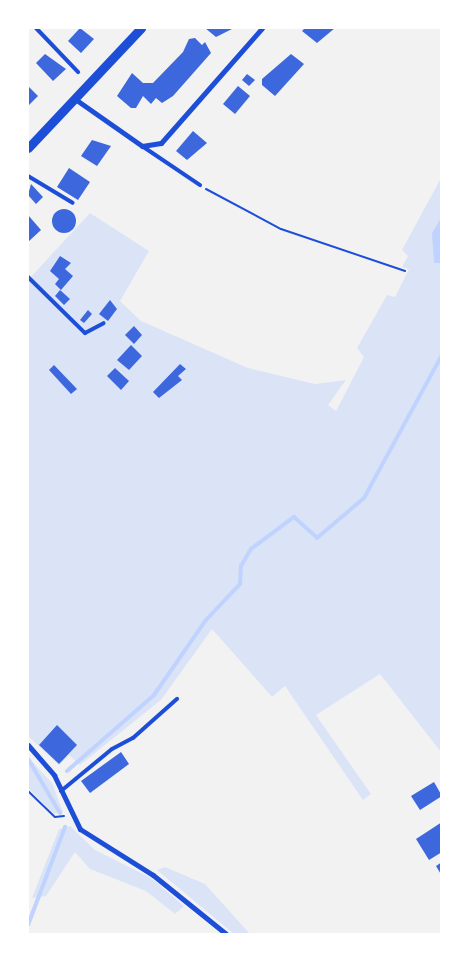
<!DOCTYPE html>
<html>
<head>
<meta charset="utf-8">
<style>
  body { margin:0 }
  #map { position:relative; width:469px; height:962px; overflow:hidden; background:#f2f2f2; font-family:Overpass,sans-serif }
  div>[style] { position:absolute }
  [style*='--x'] { left:calc(var(--x)*1px); top:calc(var(--y)*1px); width:calc(var(--w)*1px); rotate:calc(var(--a)*1deg) }
  .green>* { inset:0; background:#dbe4f7 }
  .water>* { inset:0; background:#bfd3fe }
  .stream>* { height:4px; margin:-2px; padding:0 2px; transform-origin:2px; border-radius:2px; background:#bfd3fe }
  .building>* { inset:0; background:#3d67dc }
  .round { border-radius:50% }
  .path>* { height:2px; margin:-1px; padding:0 1px; transform-origin:1px; border-radius:1px; background:#1d4ed8 }
  .service>* { height:4px; margin:-2px; padding:0 2px; transform-origin:2px; border-radius:2px; background:#1d4ed8 }
  .minor>* { height:5px; margin:-2.5px; padding:0 2.5px; transform-origin:2.5px; border-radius:2.5px; background:#1d4ed8 }
  .tertiary>* { height:9px; margin:-4.5px; padding:0 4.5px; transform-origin:4.5px; border-radius:4.5px; background:#1d4ed8 }
  span { translate:-50% -50%; white-space:nowrap; text-align:center; line-height:1.15; -webkit-text-stroke:4px #fff; paint-order:stroke }
  .frame { position:absolute; inset:0; border:29px solid #fff; pointer-events:none }
</style>
</head>
<body>
<div id="map">
  <div class="green">
    <div style="clip-path:polygon(441px 178px,441px 752px,380px 674px,316px 715px,371px 794px,363px 800px,285px 686px,272px 697px,212px 629px,161px 700px,80px 765px,69px 755px,59px 765px,28px 736px,28px 280px,90px 213px,149px 251px,120px 301px,141px 321px,248px 368px,315px 384px,346px 380px,328px 405px,336px 411px,364px 357px,357px 348px,387px 295px,395px 297px,409px 269px,402px 267px,408px 256px,402px 250px)"></div>
    <div style="clip-path:polygon(28px 757px,52px 783px,63px 812px,54px 814px,28px 788px)"></div>
    <div style="clip-path:polygon(70px 826px,95px 850px,151px 878px,184px 906px,175px 914px,146px 891px,90px 869px,75px 852px,46px 896px,32px 898px,59px 829px)"></div>
    <div style="clip-path:polygon(165px 867px,205px 884px,250px 934px,234px 934px,157px 870px)"></div>
  </div>
  <div class="water">
    <div style="clip-path:polygon(441px 218px,441px 263px,434px 263px,432px 233px)"></div>
  </div>
  <div class="stream">
    <div style="--x:28;--y:759;--w:63;--a:59.3"></div>
    <div style="--x:67;--y:771;--w:116;--a:-41.1"></div>
    <div style="--x:154;--y:695;--w:91;--a:-55.3"></div>
    <div style="--x:206;--y:620;--w:50;--a:-46.6"></div>
    <div style="--x:240;--y:584;--w:18;--a:-87"></div>
    <div style="--x:241;--y:566;--w:20;--a:-60"></div>
    <div style="--x:251;--y:549;--w:54;--a:-36.7"></div>
    <div style="--x:294;--y:517;--w:31;--a:42"></div>
    <div style="--x:317;--y:538;--w:62;--a:-40.4"></div>
    <div style="--x:364;--y:498;--w:163;--a:-61.4"></div>
    <div style="--x:28;--y:925;--w:105;--a:-69.3"></div>
  </div>
  <div class="building">
    <div style="clip-path:polygon(80px 28px,94px 39px,81px 53px,68px 41px)"></div>
    <div style="clip-path:polygon(205px 28px,234px 28px,216px 37px)"></div>
    <div style="clip-path:polygon(305px 28px,335px 28px,317px 43px,302px 31px)"></div>
    <div style="clip-path:polygon(195px 38px,202px 45px,205px 42px,211px 53px,173px 96px,162px 103px,156px 98px,151px 104px,143px 96px,136px 108px,131px 108px,117px 96px,132px 73px,143px 83px,153px 83px,183px 52px,189px 39px)"></div>
    <div style="clip-path:polygon(45px 54px,66px 69px,53px 81px,36px 63px)"></div>
    <div style="clip-path:polygon(291px 54px,304px 64px,275px 96px,262px 85px,262px 79px)"></div>
    <div style="clip-path:polygon(247px 74px,255px 80px,249px 86px,242px 80px)"></div>
    <div style="clip-path:polygon(28px 86px,38px 96px,28px 106px)"></div>
    <div style="clip-path:polygon(238px 86px,250px 96px,235px 114px,223px 104px)"></div>
    <div style="clip-path:polygon(193px 131px,207px 143px,187px 160px,176px 151px)"></div>
    <div style="clip-path:polygon(92px 140px,111px 146px,97px 166px,81px 156px)"></div>
    <div style="clip-path:polygon(69px 168px,90px 182px,78px 200px,57px 187px)"></div>
    <div style="clip-path:polygon(31px 184px,43px 197px,36px 204px,28px 195px)"></div>
    <div class="round" style="left:52px;top:209px;width:24px;height:24px"></div>
    <div style="clip-path:polygon(28px 215px,41px 230px,28px 242px)"></div>
    <div style="clip-path:polygon(60px 256px,71px 263px,65px 269px,73px 276px,61px 290px,55px 284px,59px 279px,50px 271px)"></div>
    <div style="clip-path:polygon(60px 290px,70px 299px,64px 305px,55px 296px)"></div>
    <div style="clip-path:polygon(110px 300px,117px 309px,108px 321px,99px 314px)"></div>
    <div style="clip-path:polygon(88px 310px,92px 314px,84px 323px,80px 320px)"></div>
    <div style="clip-path:polygon(134px 326px,142px 335px,134px 344px,125px 335px)"></div>
    <div style="clip-path:polygon(131px 345px,142px 356px,129px 370px,117px 360px)"></div>
    <div style="clip-path:polygon(180px 364px,186px 369px,178px 376px,182px 380px,159px 398px,153px 392px)"></div>
    <div style="clip-path:polygon(54px 365px,77px 389px,71px 394px,49px 370px)"></div>
    <div style="clip-path:polygon(115px 368px,129px 381px,121px 390px,107px 376px)"></div>
    <div style="clip-path:polygon(57px 725px,77px 745px,59px 764px,39px 745px)"></div>
    <div style="clip-path:polygon(121px 752px,129px 764px,90px 793px,81px 781px)"></div>
    <div style="clip-path:polygon(434px 782px,442px 796px,420px 810px,411px 796px)"></div>
    <div style="clip-path:polygon(442px 822px,442px 852px,429px 860px,416px 839px)"></div>
    <div style="clip-path:polygon(442px 862px,442px 876px,436px 866px)"></div>
  </div>
  <div class="path">
    <div style="--x:206;--y:189;--w:85;--a:28.1"></div>
    <div style="--x:281;--y:229;--w:131;--a:18.7"></div>
    <div style="--x:28;--y:791;--w:37;--a:44"></div>
    <div style="--x:55;--y:817;--w:9;--a:-6"></div>
  </div>
  <div class="service">
    <div style="--x:36;--y:28;--w:61;--a:46.3"></div>
    <div style="--x:142;--y:146;--w:70;--a:33.9"></div>
    <div style="--x:28;--y:176;--w:52;--a:31"></div>
    <div style="--x:28;--y:277;--w:80;--a:44.5"></div>
    <div style="--x:85;--y:333;--w:21;--a:-28"></div>
    <div style="--x:61;--y:791;--w:66;--a:-39.5"></div>
    <div style="--x:112;--y:749;--w:24;--a:-28"></div>
    <div style="--x:133;--y:738;--w:59;--a:-41.6"></div>
  </div>
  <div class="minor">
    <div style="--x:75;--y:99;--w:82;--a:35"></div>
    <div style="--x:142;--y:146;--w:19;--a:-9"></div>
    <div style="--x:161;--y:143;--w:153;--a:-48.7"></div>
    <div style="--x:28;--y:745;--w:40;--a:49"></div>
    <div style="--x:54;--y:775;--w:60;--a:64.3"></div>
    <div style="--x:80;--y:829;--w:86;--a:32.2"></div>
    <div style="--x:153;--y:875;--w:94;--a:38.9"></div>
  </div>
  <div class="tertiary">
    <div style="--x:28;--y:148;--w:165;--a:-46.7"></div>
  </div>
  <div class="frame"></div>
</div>
</body>
</html>
